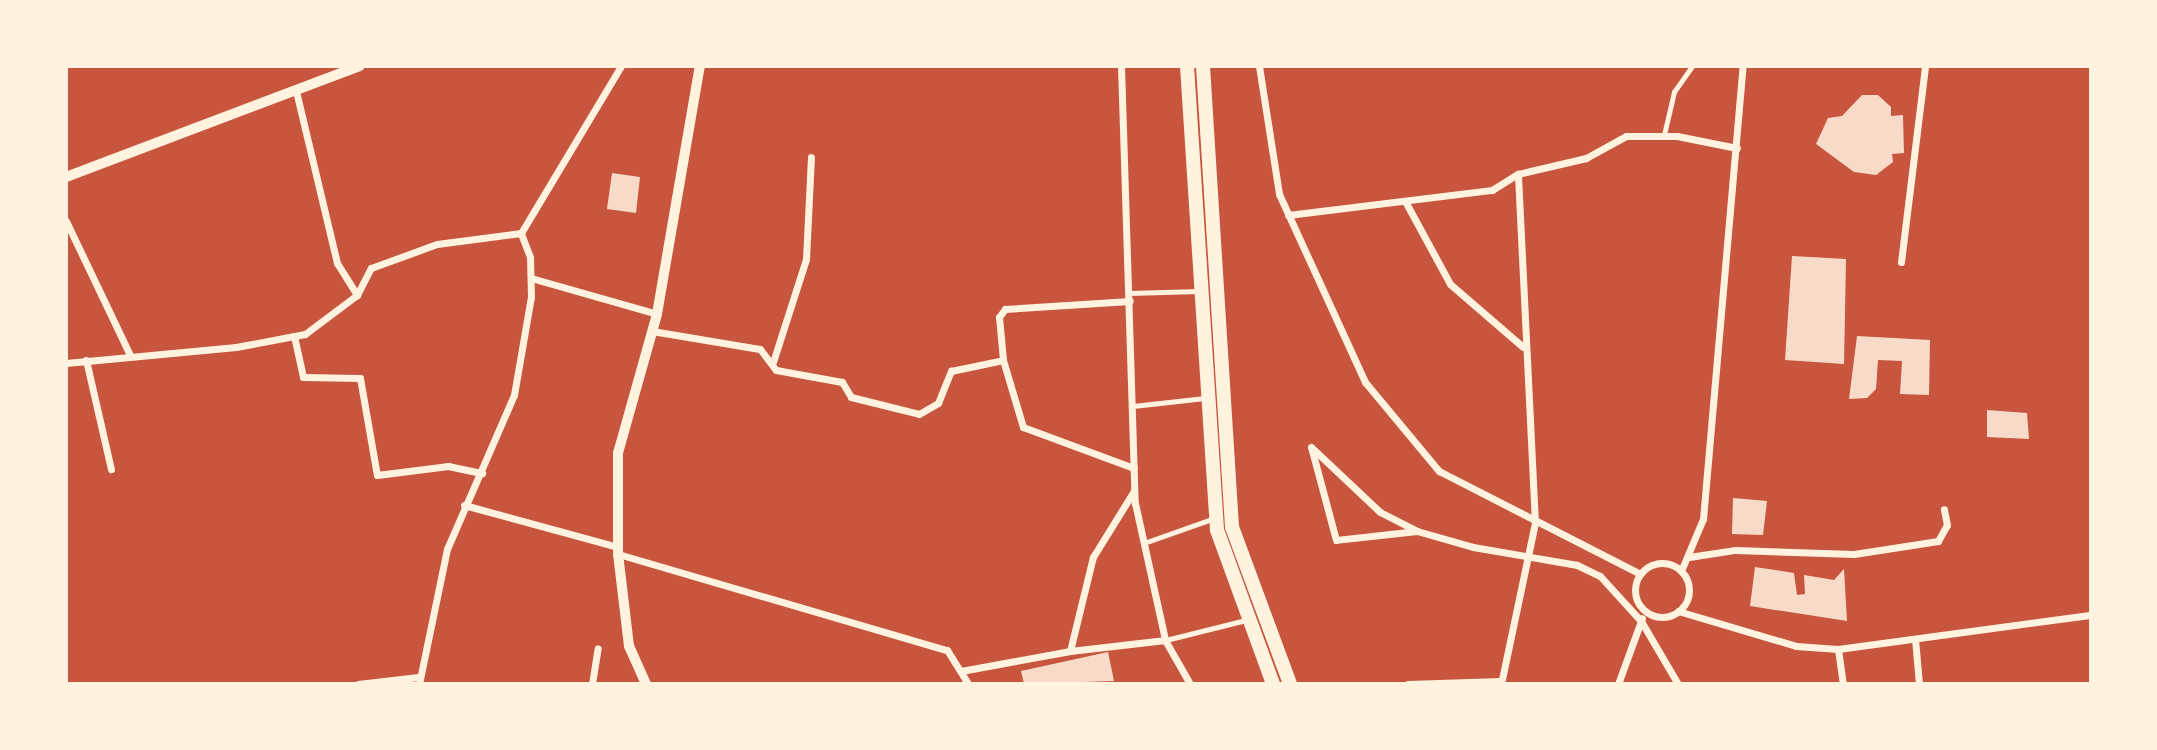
<!DOCTYPE html>
<html>
<head>
<meta charset="utf-8">
<style>
  body { margin:0 }
  #map { position:relative; width:2157px; height:750px; overflow:hidden; background:#c8553d; font-family:"Fira Sans Condensed",sans-serif }
  div>[style] { position:absolute }
  [style*='--x'] { left:calc(var(--x)*1px); top:calc(var(--y)*1px); width:calc(var(--w)*1px); rotate:calc(var(--a)*1deg) }
  .building>* { inset:0; background:#f7dbc8 }
  .service>* { height:4.5px; margin:-2.25px; padding:0 2.25px; transform-origin:2.25px; border-radius:2.25px; background:#fff3e0 }
  .minor>* { height:7px; margin:-3.5px; padding:0 3.5px; transform-origin:3.5px; border-radius:3.5px; background:#fff3e0 }
  .minor>.ring { margin:-3.5px; padding:0; box-sizing:content-box; background:none; border:7px solid #fff3e0; border-radius:50% }
  .tertiary>* { height:10px; margin:-5px; padding:0 5px; transform-origin:5px; border-radius:5px; background:#fff3e0 }
  .primary>* { height:14px; margin:-7px; padding:0 7px; transform-origin:7px; border-radius:7px; background:#fff3e0 }
  span { translate:-50% -50%; white-space:nowrap; text-align:center; line-height:1.15; -webkit-text-stroke:7px #fff3e0; paint-order:stroke }
  .frame { position:absolute; inset:0; border:68px solid #fff3e0; pointer-events:none }
</style>
</head>
<body>
<div id="map">
  <div class="building">
    <div style="clip-path:polygon(1862px 95px,1878px 95px,1891px 107px,1891px 116px,1903px 115px,1904px 153px,1892px 154px,1893px 162px,1876px 175px,1854px 172px,1816px 144px,1828px 118px,1842px 116px)"></div>
    <div style="clip-path:polygon(612px 173px,640px 177px,636px 213px,607px 209px)"></div>
    <div style="clip-path:polygon(1792px 256px,1846px 259px,1844px 364px,1785px 360px)"></div>
    <div style="clip-path:polygon(1857px 336px,1930px 340px,1929px 395px,1900px 394px,1902px 361px,1878px 360px,1876px 389px,1867px 398px,1849px 399px)"></div>
    <div style="clip-path:polygon(1987px 410px,2027px 413px,2029px 439px,1987px 437px)"></div>
    <div style="clip-path:polygon(1733px 498px,1767px 501px,1763px 535px,1732px 534px)"></div>
    <div style="clip-path:polygon(1755px 567px,1794px 573px,1797px 595px,1805px 594px,1804px 575px,1834px 580px,1844px 569px,1847px 621px,1750px 606px)"></div>
    <div style="clip-path:polygon(1108px 652px,1114px 681px,1024px 684px,1021px 671px)"></div>
  </div>
  <div class="service">
    <div style="--x:1664;--y:135;--w:44;--a:-76.9"></div>
    <div style="--x:1674;--y:92;--w:32;--a:-55"></div>
    <div style="--x:1129;--y:293;--w:70;--a:-1.6"></div>
    <div style="--x:1133;--y:406;--w:72;--a:-6.3"></div>
    <div style="--x:1144;--y:543;--w:72;--a:-19.4"></div>
    <div style="--x:1166;--y:640;--w:82;--a:-14"></div>
  </div>
  <div class="minor">
    <div style="--x:1121;--y:66;--w:437;--a:88.2"></div>
    <div style="--x:1135;--y:503;--w:140;--a:77.6"></div>
    <div style="--x:1165;--y:640;--w:51;--a:60.4"></div>
    <div style="--x:1259;--y:66;--w:130;--a:81.1"></div>
    <div style="--x:1279;--y:194;--w:207;--a:65.4"></div>
    <div style="--x:1365;--y:382;--w:116;--a:50.3"></div>
    <div style="--x:1439;--y:471;--w:226;--a:27.1"></div>
    <div style="--x:296;--y:91;--w:177;--a:76.6"></div>
    <div style="--x:337;--y:263;--w:38;--a:58"></div>
    <div style="--x:1405;--y:201;--w:94;--a:61.5"></div>
    <div style="--x:1450;--y:284;--w:96;--a:40.8"></div>
    <div style="--x:1288;--y:215;--w:206;--a:-7"></div>
    <div style="--x:1492;--y:190;--w:31;--a:-32"></div>
    <div style="--x:1518;--y:174;--w:70;--a:-13.2"></div>
    <div style="--x:1586;--y:158;--w:46;--a:-28.8"></div>
    <div style="--x:1626;--y:136;--w:51;--a:0"></div>
    <div style="--x:1677;--y:136;--w:61;--a:11.3"></div>
    <div style="--x:66;--y:221;--w:148;--a:64.5"></div>
    <div style="--x:1901;--y:262;--w:197;--a:-83"></div>
    <div style="--x:531;--y:278;--w:131;--a:15.9"></div>
    <div style="--x:652;--y:331;--w:109;--a:9.5"></div>
    <div style="--x:760;--y:349;--w:26;--a:53"></div>
    <div style="--x:776;--y:370;--w:67;--a:10.3"></div>
    <div style="--x:842;--y:382;--w:17;--a:59"></div>
    <div style="--x:851;--y:397;--w:70;--a:14"></div>
    <div style="--x:919;--y:414;--w:22;--a:-30"></div>
    <div style="--x:938;--y:403;--w:35;--a:-68"></div>
    <div style="--x:951;--y:371;--w:53;--a:-11.9"></div>
    <div style="--x:1003;--y:360;--w:43;--a:-95.3"></div>
    <div style="--x:999;--y:317;--w:10;--a:-53"></div>
    <div style="--x:1005;--y:309;--w:125;--a:-3.7"></div>
    <div style="--x:294;--y:336;--w:42;--a:77.6"></div>
    <div style="--x:303;--y:377;--w:57;--a:1"></div>
    <div style="--x:360;--y:378;--w:98;--a:80.1"></div>
    <div style="--x:377;--y:475;--w:72;--a:-7.2"></div>
    <div style="--x:448;--y:466;--w:35;--a:12"></div>
    <div style="--x:86;--y:360;--w:112;--a:77.1"></div>
    <div style="--x:1003;--y:360;--w:70;--a:73.4"></div>
    <div style="--x:1023;--y:427;--w:118;--a:20.3"></div>
    <div style="--x:773;--y:362;--w:108;--a:-72.2"></div>
    <div style="--x:806;--y:259;--w:102;--a:-87.2"></div>
    <div style="--x:66;--y:363;--w:171;--a:-5.4"></div>
    <div style="--x:236;--y:347;--w:70;--a:-10.7"></div>
    <div style="--x:305;--y:334;--w:65;--a:-36.9"></div>
    <div style="--x:357;--y:295;--w:30;--a:-63"></div>
    <div style="--x:371;--y:268;--w:70;--a:-20"></div>
    <div style="--x:437;--y:244;--w:85;--a:-7.5"></div>
    <div style="--x:464;--y:505;--w:160;--a:15.3"></div>
    <div style="--x:1417;--y:531;--w:81;--a:173.7"></div>
    <div style="--x:1336;--y:540;--w:96;--a:-105"></div>
    <div style="--x:1311;--y:447;--w:95;--a:43.3"></div>
    <div style="--x:1380;--y:512;--w:42;--a:27.2"></div>
    <div style="--x:1417;--y:531;--w:58;--a:15.9"></div>
    <div style="--x:1473;--y:547;--w:106;--a:9.8"></div>
    <div style="--x:1577;--y:565;--w:25;--a:26"></div>
    <div style="--x:1600;--y:576;--w:61;--a:47.7"></div>
    <div style="--x:1641;--y:621;--w:73;--a:59.6"></div>
    <div style="--x:618;--y:554;--w:343;--a:16.3"></div>
    <div style="--x:947;--y:650;--w:40;--a:58"></div>
    <div style="--x:1689;--y:557;--w:47;--a:-8.7"></div>
    <div style="--x:1735;--y:550;--w:119;--a:1.9"></div>
    <div style="--x:1854;--y:554;--w:85;--a:-8.8"></div>
    <div style="--x:1938;--y:541;--w:18;--a:-61"></div>
    <div style="--x:1947;--y:525;--w:16;--a:-101"></div>
    <div class="ring" style="left:1635px;top:563px;width:47px;height:47px"></div>
    <div style="--x:1681;--y:571;--w:56;--a:-67.1"></div>
    <div style="--x:1703;--y:519;--w:455;--a:-85"></div>
    <div style="--x:1678;--y:611;--w:123;--a:16.5"></div>
    <div style="--x:1796;--y:646;--w:42;--a:4.1"></div>
    <div style="--x:1838;--y:649;--w:254;--a:-7.7"></div>
    <div style="--x:1915;--y:639;--w:45;--a:84.9"></div>
    <div style="--x:1838;--y:649;--w:35;--a:82"></div>
    <div style="--x:1070;--y:651;--w:96;--a:-6.6"></div>
    <div style="--x:961;--y:671;--w:111;--a:-10.4"></div>
    <div style="--x:1070;--y:651;--w:97;--a:-76.3"></div>
    <div style="--x:1093;--y:557;--w:78;--a:-58.2"></div>
    <div style="--x:358;--y:684;--w:61;--a:-6.5"></div>
    <div style="--x:419;--y:684;--w:138;--a:-78.3"></div>
    <div style="--x:447;--y:549;--w:168;--a:-66.5"></div>
    <div style="--x:514;--y:395;--w:99;--a:-80.2"></div>
    <div style="--x:531;--y:297;--w:40;--a:-91.4"></div>
    <div style="--x:530;--y:257;--w:26;--a:-111"></div>
    <div style="--x:521;--y:233;--w:195;--a:-59.1"></div>
    <div style="--x:592;--y:684;--w:36;--a:-81"></div>
    <div style="--x:1408;--y:684;--w:93;--a:-1.8"></div>
    <div style="--x:1501;--y:684;--w:165;--a:-78.1"></div>
    <div style="--x:1535;--y:523;--w:349;--a:-92.8"></div>
    <div style="--x:1618;--y:684;--w:70;--a:-70"></div>
  </div>
  <div class="tertiary">
    <div style="--x:66;--y:177;--w:314;--a:-20.7"></div>
    <div style="--x:646;--y:684;--w:42;--a:-114.1"></div>
    <div style="--x:629;--y:646;--w:93;--a:-96.8"></div>
    <div style="--x:618;--y:554;--w:101;--a:-90"></div>
    <div style="--x:618;--y:453;--w:144;--a:-74.3"></div>
    <div style="--x:657;--y:314;--w:252;--a:-80.2"></div>
  </div>
  <div class="primary">
    <div style="--x:1187;--y:66;--w:465;--a:86.3"></div>
    <div style="--x:1217;--y:530;--w:164;--a:70"></div>
    <div style="--x:1203;--y:66;--w:462;--a:86.4"></div>
    <div style="--x:1232;--y:527;--w:167;--a:69.7"></div>
  </div>
  <div class="frame"></div>
</div>
</body>
</html>
